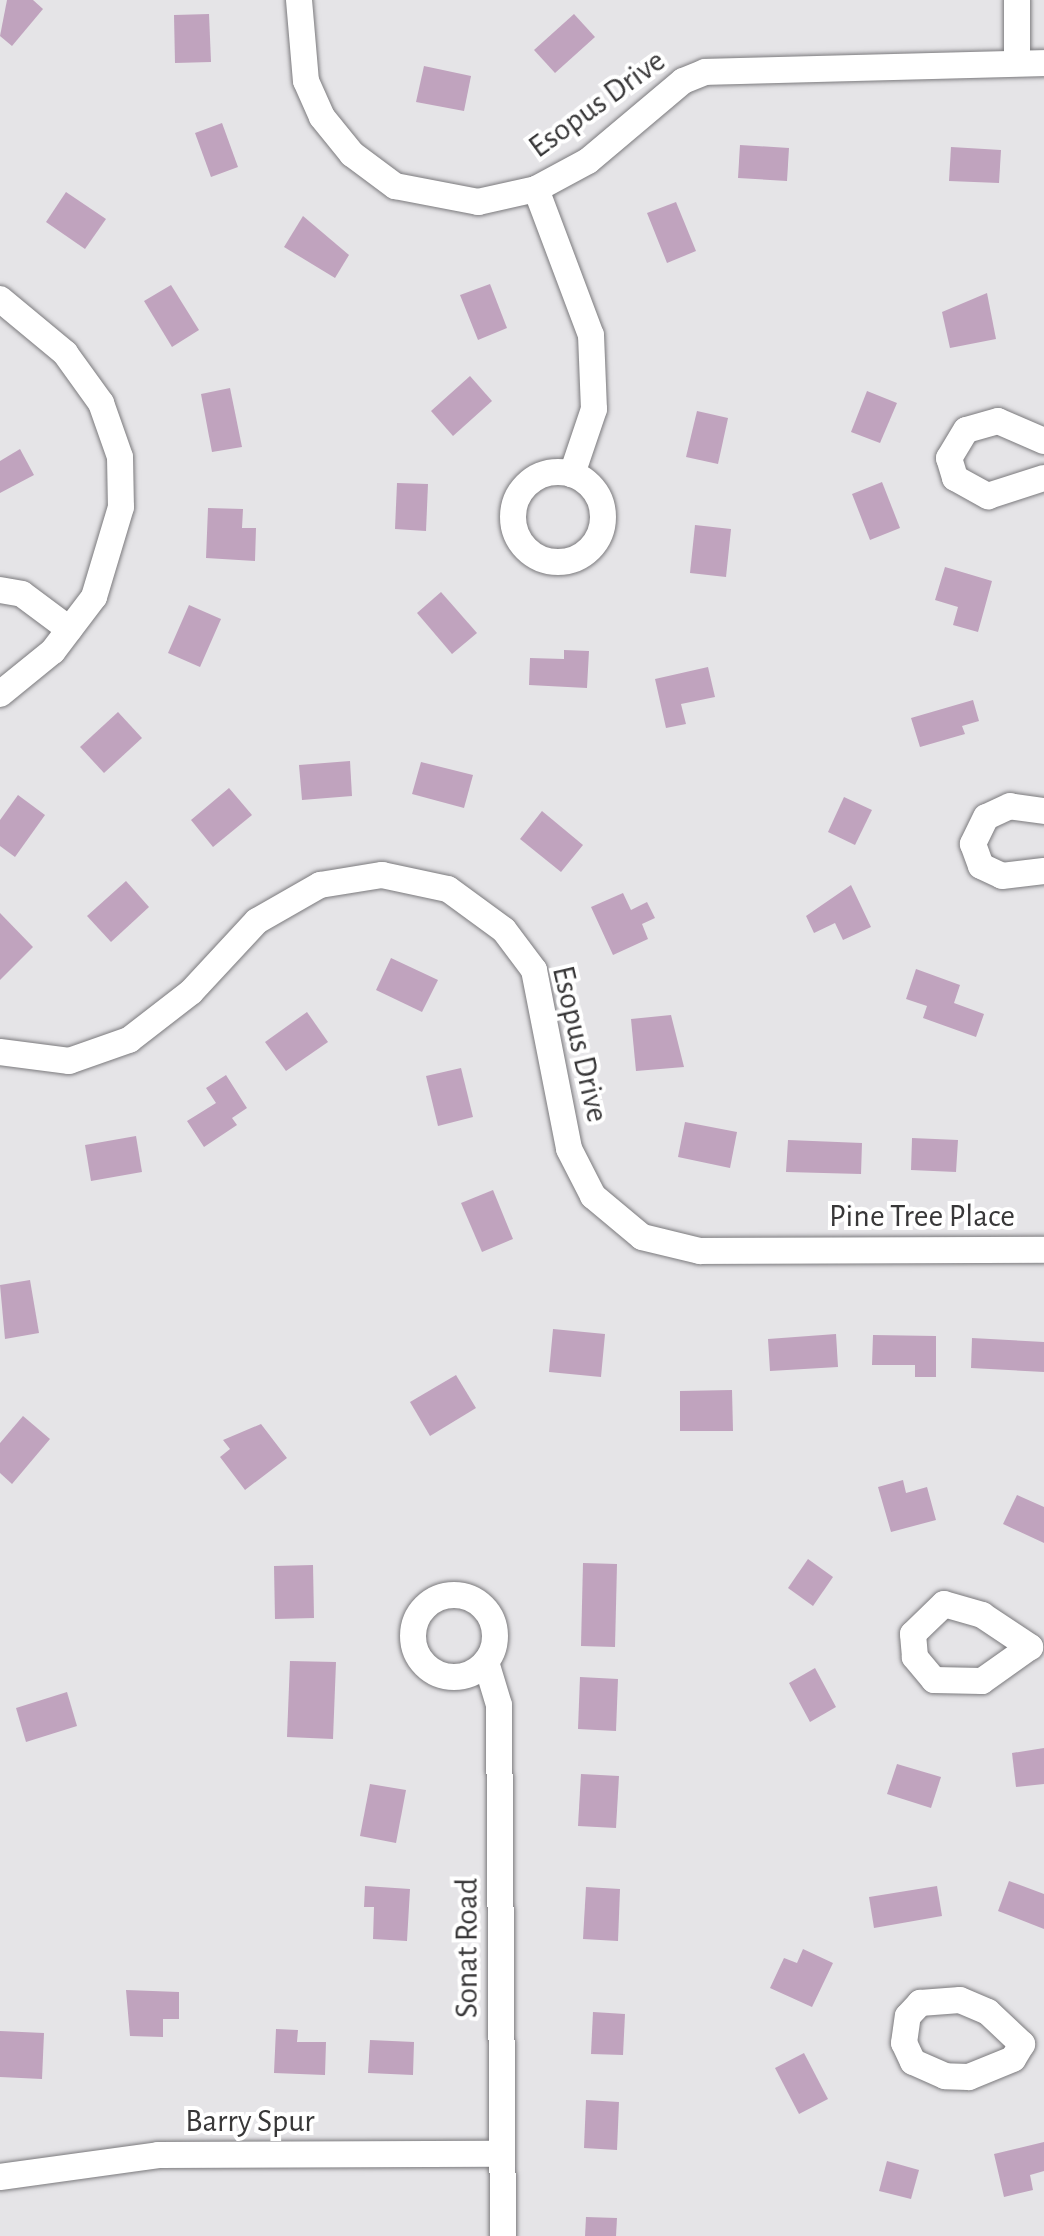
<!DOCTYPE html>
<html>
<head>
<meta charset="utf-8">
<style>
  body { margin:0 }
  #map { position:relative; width:1044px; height:2236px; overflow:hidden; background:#e5e4e7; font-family:"Alegreya Sans",sans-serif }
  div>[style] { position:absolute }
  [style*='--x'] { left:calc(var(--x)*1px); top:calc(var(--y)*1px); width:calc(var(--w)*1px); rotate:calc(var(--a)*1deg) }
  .building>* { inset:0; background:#c0a3be }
  .roads { filter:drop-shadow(0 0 2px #7b7a7d) drop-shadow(0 0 2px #7b7a7d) }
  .minor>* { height:26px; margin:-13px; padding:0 13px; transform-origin:13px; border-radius:13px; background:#fff }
  .minor>.ring { margin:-13px; padding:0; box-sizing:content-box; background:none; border:26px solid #fff; border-radius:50% }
  span { translate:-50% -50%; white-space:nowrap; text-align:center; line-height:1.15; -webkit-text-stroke:8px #fff; paint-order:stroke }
  .street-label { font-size:32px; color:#383738 }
</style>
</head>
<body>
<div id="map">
  <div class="building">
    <div style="clip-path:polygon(7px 0,33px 0,43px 9px,12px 46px,0 36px)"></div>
    <div style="clip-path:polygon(209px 14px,211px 62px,175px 63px,174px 15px)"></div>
    <div style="clip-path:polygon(574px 14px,595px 37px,555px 73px,534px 50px)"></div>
    <div style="clip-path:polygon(424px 66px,471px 76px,464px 111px,416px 102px)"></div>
    <div style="clip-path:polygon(222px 123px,238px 167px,211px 177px,195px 133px)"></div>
    <div style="clip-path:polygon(740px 145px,789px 148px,787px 181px,738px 178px)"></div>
    <div style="clip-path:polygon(951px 147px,1001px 150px,999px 183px,949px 181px)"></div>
    <div style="clip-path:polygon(66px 192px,106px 219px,85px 249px,46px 222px)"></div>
    <div style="clip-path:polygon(676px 202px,696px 251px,667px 263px,647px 213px)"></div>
    <div style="clip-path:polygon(303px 216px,349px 255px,335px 278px,284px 247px)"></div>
    <div style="clip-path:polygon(490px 284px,507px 328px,478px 340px,460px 295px)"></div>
    <div style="clip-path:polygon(171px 285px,199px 330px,172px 347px,144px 301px)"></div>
    <div style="clip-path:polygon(987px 293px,996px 339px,950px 348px,942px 312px)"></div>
    <div style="clip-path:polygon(470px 376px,492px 401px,453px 436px,431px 411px)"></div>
    <div style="clip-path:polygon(230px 388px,242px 447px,212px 452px,201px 394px)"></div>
    <div style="clip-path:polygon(867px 391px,897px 403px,880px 443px,851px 432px)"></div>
    <div style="clip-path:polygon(697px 411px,728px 418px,718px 464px,686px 457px)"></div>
    <div style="clip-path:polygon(20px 449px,34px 475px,0 493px,0 461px)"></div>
    <div style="clip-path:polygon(882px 482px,900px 528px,870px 540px,852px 494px)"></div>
    <div style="clip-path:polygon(397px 483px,428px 484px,426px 531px,395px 529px)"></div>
    <div style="clip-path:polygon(208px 508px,243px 509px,242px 528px,256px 528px,255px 561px,206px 558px)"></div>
    <div style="clip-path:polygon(695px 525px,731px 529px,726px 577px,690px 573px)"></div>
    <div style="clip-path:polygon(945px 567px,992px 581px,978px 632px,953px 625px,958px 607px,935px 600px)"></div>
    <div style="clip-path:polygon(441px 592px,477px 633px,452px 654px,417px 613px)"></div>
    <div style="clip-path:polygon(189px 605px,221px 619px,200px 667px,168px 653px)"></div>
    <div style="clip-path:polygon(564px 650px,589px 651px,587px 688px,529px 685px,530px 658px,564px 659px)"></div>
    <div style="clip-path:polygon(708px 667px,715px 697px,681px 704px,686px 724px,666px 728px,655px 679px)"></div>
    <div style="clip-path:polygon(973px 700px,979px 721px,962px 726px,965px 734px,920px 747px,911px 718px)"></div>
    <div style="clip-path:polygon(118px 712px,142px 738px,104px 773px,80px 747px)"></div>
    <div style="clip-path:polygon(350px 761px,352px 796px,302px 800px,299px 765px)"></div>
    <div style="clip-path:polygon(421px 762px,473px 775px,464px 808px,412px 794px)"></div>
    <div style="clip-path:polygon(229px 788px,252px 815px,213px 847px,191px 820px)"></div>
    <div style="clip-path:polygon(18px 795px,45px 815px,15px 857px,0 846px,0 820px)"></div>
    <div style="clip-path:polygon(844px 797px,872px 810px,855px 845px,828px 832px)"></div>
    <div style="clip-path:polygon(542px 811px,583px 845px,561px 872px,520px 839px)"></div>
    <div style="clip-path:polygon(126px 881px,149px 907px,111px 942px,87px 916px)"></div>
    <div style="clip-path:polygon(851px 885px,871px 927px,843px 940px,835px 923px,814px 933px,806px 916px)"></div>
    <div style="clip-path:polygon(623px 893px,631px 910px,647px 902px,655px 918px,642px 924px,648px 939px,613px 955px,591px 907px)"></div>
    <div style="clip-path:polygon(0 913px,33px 947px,0 980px)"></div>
    <div style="clip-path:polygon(391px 958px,438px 980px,422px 1012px,376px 990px)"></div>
    <div style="clip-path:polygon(916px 969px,960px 985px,954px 1003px,984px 1014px,976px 1037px,923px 1018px,927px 1006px,906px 999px)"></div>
    <div style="clip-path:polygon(307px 1012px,328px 1042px,286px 1071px,265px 1042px)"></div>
    <div style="clip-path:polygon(671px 1015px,684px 1067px,636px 1071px,631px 1019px)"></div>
    <div style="clip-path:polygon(461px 1068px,473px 1117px,438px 1126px,426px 1076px)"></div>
    <div style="clip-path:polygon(226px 1075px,247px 1108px,232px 1118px,237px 1125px,204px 1147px,187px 1121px,216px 1103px,206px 1088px)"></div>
    <div style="clip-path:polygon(685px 1122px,737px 1132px,730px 1168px,678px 1157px)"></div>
    <div style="clip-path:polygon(136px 1136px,142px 1172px,91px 1181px,85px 1145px)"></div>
    <div style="clip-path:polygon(912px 1138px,958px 1140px,956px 1172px,911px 1170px)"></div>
    <div style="clip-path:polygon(788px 1140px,862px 1143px,861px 1174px,786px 1172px)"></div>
    <div style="clip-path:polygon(493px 1190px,513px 1239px,482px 1252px,461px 1203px)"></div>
    <div style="clip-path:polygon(30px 1280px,39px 1333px,5px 1339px,0 1285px)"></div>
    <div style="clip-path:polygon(553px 1329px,605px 1334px,601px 1377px,549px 1372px)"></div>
    <div style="clip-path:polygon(836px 1334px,838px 1367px,770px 1371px,768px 1339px)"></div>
    <div style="clip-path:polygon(873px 1335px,936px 1336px,936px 1377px,915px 1377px,915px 1365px,872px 1365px)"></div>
    <div style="clip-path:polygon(972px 1338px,1044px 1342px,1044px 1372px,971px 1368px)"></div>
    <div style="clip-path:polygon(456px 1375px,476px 1408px,430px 1436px,410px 1402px)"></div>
    <div style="clip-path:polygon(732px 1390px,733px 1431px,680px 1431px,680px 1391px)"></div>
    <div style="clip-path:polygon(23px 1416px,50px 1439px,12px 1484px,0 1473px,0 1443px)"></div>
    <div style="clip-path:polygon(261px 1424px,287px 1458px,245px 1490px,220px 1457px,230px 1449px,223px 1440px)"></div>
    <div style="clip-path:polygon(903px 1480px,906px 1493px,927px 1487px,936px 1520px,891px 1532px,878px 1487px)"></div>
    <div style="clip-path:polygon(1017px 1495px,1044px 1507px,1044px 1543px,1003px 1524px)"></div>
    <div style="clip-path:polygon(808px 1559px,833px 1577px,813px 1606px,788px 1588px)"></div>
    <div style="clip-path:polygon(583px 1563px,617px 1564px,615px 1647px,581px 1646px)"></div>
    <div style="clip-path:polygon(313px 1565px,314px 1618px,275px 1619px,274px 1566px)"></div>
    <div style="clip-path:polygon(290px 1661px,336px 1662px,333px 1739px,287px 1737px)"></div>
    <div style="clip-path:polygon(815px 1668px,836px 1707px,810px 1722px,789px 1683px)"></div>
    <div style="clip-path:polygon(580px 1677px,618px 1679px,616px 1731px,578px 1729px)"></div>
    <div style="clip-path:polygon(67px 1692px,77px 1726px,26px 1742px,16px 1708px)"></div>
    <div style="clip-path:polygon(1044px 1748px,1044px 1784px,1016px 1787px,1012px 1753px)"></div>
    <div style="clip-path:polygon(897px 1764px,941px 1777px,931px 1808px,887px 1794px)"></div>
    <div style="clip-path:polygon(581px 1774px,619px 1776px,616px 1828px,578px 1826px)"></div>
    <div style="clip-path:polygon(370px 1784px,406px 1790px,396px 1843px,360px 1836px)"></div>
    <div style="clip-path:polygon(1009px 1881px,1044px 1894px,1044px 1929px,998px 1911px)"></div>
    <div style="clip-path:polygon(365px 1886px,410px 1889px,407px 1941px,373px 1939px,374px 1907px,364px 1907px)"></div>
    <div style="clip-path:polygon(937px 1886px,942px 1916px,874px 1928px,869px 1897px)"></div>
    <div style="clip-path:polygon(586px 1887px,620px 1889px,618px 1941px,583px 1939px)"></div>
    <div style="clip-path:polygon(803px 1949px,833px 1963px,812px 2007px,770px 1988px,784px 1958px,797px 1963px)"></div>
    <div style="clip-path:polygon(126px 1990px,179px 1992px,179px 2019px,163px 2019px,163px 2037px,130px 2036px)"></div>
    <div style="clip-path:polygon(593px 2012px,625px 2014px,623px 2055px,591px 2054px)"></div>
    <div style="clip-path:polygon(276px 2029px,298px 2030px,297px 2042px,326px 2042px,325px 2075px,274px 2073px)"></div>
    <div style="clip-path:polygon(0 2031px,44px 2033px,42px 2079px,0 2077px)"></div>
    <div style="clip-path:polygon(370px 2040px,414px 2042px,413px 2075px,368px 2073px)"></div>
    <div style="clip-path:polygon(804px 2053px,828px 2099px,799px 2114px,775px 2068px)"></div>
    <div style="clip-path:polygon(586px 2100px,619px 2102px,617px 2150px,584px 2148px)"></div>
    <div style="clip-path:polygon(1044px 2142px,1044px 2171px,1030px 2175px,1033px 2190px,1004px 2197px,994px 2154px)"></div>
    <div style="clip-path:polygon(887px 2161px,919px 2170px,911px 2199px,879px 2191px)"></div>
    <div style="clip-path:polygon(586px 2217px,617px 2218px,616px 2236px,585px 2236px)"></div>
  </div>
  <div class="roads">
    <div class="minor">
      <div style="--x:299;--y:0;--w:81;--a:85.1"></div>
      <div style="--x:306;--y:81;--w:39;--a:66"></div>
      <div style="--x:322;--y:117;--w:48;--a:51"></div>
      <div style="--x:352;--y:154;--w:54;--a:36.7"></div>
      <div style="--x:395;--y:186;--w:85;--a:10.9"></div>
      <div style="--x:478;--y:202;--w:59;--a:-12.6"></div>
      <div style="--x:536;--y:189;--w:59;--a:-28.3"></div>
      <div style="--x:588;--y:161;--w:124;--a:-40.1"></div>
      <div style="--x:683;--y:81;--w:24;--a:-22"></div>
      <div style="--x:705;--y:72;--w:339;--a:-1.5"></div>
      <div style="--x:1017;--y:63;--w:63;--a:-90"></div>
      <div style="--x:536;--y:189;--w:156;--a:69.4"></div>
      <div style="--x:591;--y:335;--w:74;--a:87.7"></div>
      <div style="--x:594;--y:409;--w:69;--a:108.7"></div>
      <div style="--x:0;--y:299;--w:85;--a:39.7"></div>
      <div style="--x:65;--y:353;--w:62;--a:54.2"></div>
      <div style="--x:101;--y:403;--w:57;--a:70.6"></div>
      <div style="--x:120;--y:457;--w:50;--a:88.9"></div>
      <div style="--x:121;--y:507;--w:94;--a:106.7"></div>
      <div style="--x:94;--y:597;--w:68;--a:127.2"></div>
      <div style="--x:53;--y:651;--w:68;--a:140.9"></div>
      <div style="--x:1044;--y:441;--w:50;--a:-156.5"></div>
      <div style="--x:998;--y:421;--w:33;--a:164"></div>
      <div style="--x:966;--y:430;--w:33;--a:121"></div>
      <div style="--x:949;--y:458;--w:21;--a:73"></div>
      <div style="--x:955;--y:478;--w:38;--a:29"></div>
      <div style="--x:988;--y:496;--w:59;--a:-17.8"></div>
      <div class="ring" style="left:513px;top:472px;width:64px;height:64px"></div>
      <div style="--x:0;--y:590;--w:22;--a:10"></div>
      <div style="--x:22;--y:594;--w:59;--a:36.7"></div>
      <div style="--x:1044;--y:811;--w:34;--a:-172"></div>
      <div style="--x:1010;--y:806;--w:26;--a:155"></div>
      <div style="--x:986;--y:817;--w:30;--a:116"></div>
      <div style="--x:973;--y:844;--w:23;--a:70"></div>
      <div style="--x:981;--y:866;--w:23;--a:25"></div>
      <div style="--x:1002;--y:876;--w:42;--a:-6.8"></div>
      <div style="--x:0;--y:1052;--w:70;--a:7.4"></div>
      <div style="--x:69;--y:1061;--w:64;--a:-19.3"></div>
      <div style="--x:129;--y:1040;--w:78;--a:-37.7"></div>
      <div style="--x:191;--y:992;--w:97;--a:-47.1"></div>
      <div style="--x:257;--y:921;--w:73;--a:-29.7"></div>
      <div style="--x:320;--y:885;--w:63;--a:-9.2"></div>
      <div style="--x:382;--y:875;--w:67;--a:12"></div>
      <div style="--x:448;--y:889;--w:69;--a:36.2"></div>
      <div style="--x:504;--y:930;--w:50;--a:53.1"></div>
      <div style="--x:534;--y:970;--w:182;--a:78.9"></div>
      <div style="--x:569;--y:1149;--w:53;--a:62.9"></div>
      <div style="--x:593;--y:1196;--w:64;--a:39.9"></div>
      <div style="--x:642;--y:1237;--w:60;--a:13.6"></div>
      <div style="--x:700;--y:1251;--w:344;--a:-0.2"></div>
      <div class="ring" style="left:413px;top:1595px;width:56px;height:56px"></div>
      <div style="--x:944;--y:1604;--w:40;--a:16"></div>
      <div style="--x:982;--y:1615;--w:58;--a:33.7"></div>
      <div style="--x:1030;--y:1647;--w:59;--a:144.7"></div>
      <div style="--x:982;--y:1681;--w:48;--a:-178.8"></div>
      <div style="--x:934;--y:1680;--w:30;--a:-130"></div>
      <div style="--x:915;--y:1657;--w:23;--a:-95"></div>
      <div style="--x:913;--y:1634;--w:43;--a:-44.1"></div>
      <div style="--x:486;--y:1662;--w:45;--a:73.2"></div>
      <div style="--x:499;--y:1705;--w:531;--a:89.57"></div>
      <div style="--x:960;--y:2000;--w:30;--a:23"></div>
      <div style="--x:988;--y:2012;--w:47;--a:43.3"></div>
      <div style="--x:1022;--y:2044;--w:17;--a:121"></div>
      <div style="--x:1013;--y:2059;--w:48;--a:157.8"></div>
      <div style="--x:969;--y:2077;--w:24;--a:-178"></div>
      <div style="--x:945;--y:2076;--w:35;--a:-156"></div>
      <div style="--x:913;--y:2062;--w:21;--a:-115"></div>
      <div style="--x:904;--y:2043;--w:27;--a:-82"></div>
      <div style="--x:908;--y:2016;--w:18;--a:-47"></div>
      <div style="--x:920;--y:2003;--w:40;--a:-4.3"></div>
      <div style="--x:0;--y:2177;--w:160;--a:-7.9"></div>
      <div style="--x:158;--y:2155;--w:344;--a:-0.2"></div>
    </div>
  </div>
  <div class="street-label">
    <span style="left:597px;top:104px;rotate:-36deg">Esopus Drive</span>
    <span style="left:580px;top:1044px;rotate:77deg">Esopus Drive</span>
    <span style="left:922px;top:1216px">Pine Tree Place</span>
    <span style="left:467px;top:1948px;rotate:-90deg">Sonat Road</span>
    <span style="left:250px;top:2121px">Barry Spur</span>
  </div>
</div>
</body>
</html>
